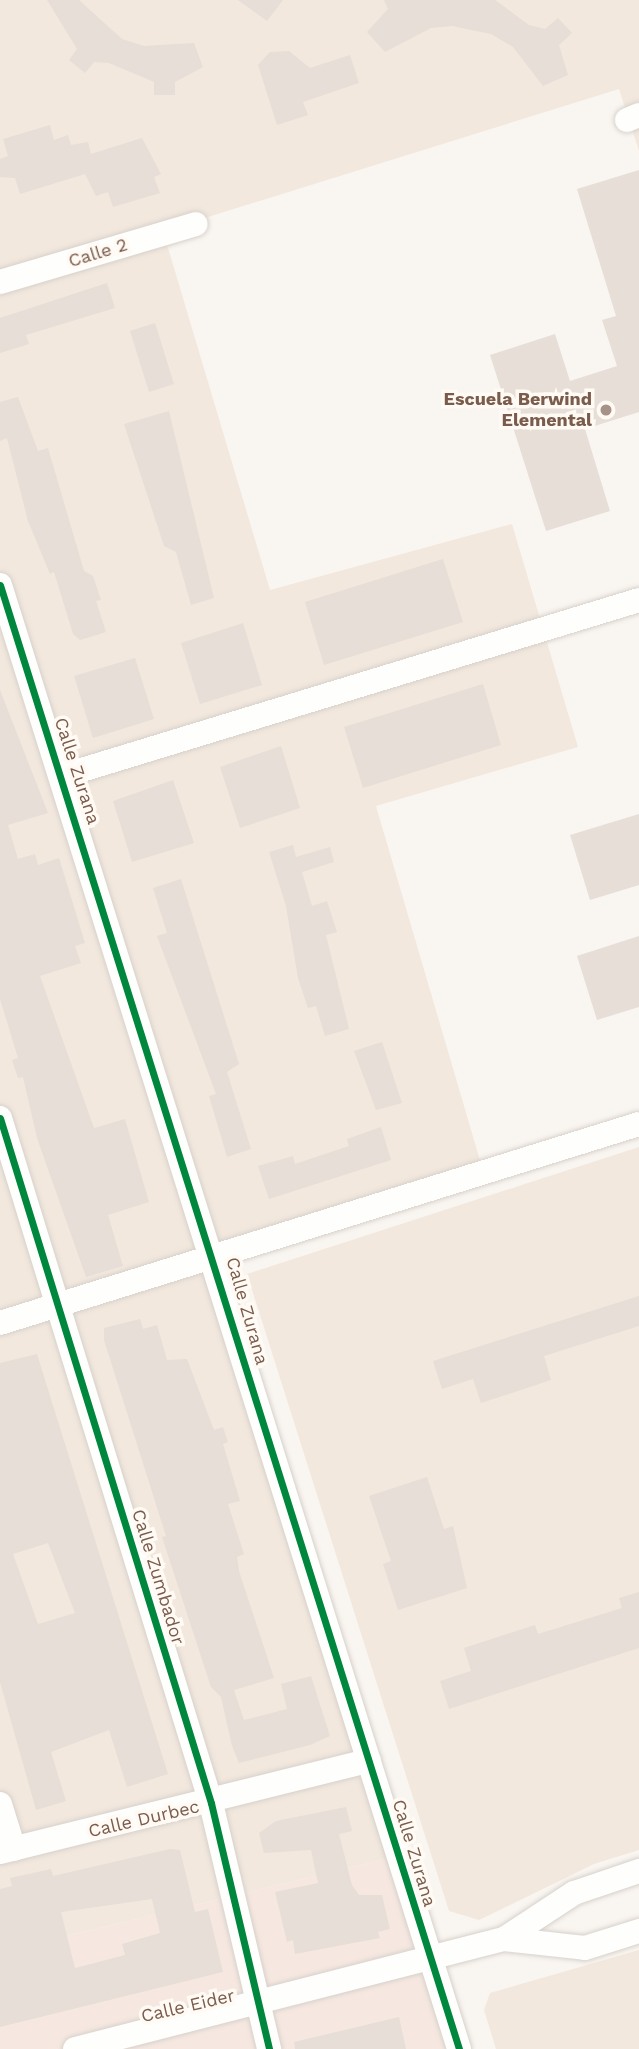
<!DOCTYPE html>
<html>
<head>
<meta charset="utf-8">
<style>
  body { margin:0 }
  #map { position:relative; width:639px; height:2049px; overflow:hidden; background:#f9f5f0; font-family:"Work Sans",sans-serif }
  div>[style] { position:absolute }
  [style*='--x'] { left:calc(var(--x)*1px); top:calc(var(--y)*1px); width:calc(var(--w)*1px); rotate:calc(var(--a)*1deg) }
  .residential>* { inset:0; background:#f2e8de }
  .commercial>* { inset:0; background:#f6e8e1 }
  .building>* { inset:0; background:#e6ded7 }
  .roads { filter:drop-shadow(0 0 2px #d7d1cb) drop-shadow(0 0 2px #d7d1cb) }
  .street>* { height:24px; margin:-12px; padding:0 12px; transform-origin:12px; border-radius:12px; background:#fefefd }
  .cycleway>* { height:7px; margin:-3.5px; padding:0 3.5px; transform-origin:3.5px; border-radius:3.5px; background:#00873e }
  .dots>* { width:19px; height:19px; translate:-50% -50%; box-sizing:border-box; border:4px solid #fffaf3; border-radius:50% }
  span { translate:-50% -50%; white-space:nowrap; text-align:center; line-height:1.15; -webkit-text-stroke:7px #fffaf3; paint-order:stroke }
  .street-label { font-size:18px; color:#7a5c4d }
  .poi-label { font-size:18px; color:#7a5c4d; font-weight:700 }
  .right { translate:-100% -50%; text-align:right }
</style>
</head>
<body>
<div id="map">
  <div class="residential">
    <div style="clip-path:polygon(0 0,639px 0,639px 151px,619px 89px,163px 231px,270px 590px,512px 524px,578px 747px,376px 806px,484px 1174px,215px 1257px,398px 1856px,0 1952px)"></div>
    <div style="clip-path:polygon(639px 1147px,639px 1850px,594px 1864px,479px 1920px,449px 1911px,247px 1274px)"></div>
    <div style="clip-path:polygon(639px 1950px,639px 2049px,496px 2049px,484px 2010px,490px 1993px)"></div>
  </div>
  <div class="commercial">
    <div style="clip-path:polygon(398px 1856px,459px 2049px,0 2049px,0 1952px)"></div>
  </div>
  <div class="building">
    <div style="clip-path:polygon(47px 0,79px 0,122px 39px,144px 46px,194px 43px,203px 67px,175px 82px,175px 95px,154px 95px,154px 82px,109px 63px,94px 62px,85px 73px,69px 60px,77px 49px)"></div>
    <div style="clip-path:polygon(238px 0,283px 0,267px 21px)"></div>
    <div style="clip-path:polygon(384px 0,495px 0,529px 25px,545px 29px,558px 18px,572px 33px,559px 45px,568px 75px,543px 86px,513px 47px,491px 34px,452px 26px,431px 28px,385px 52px,367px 32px,388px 9px)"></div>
    <div style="clip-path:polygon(289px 51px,310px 68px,350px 55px,359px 83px,303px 102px,308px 115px,277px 125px,258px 65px,270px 52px)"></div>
    <div style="clip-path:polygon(50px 125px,54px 140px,68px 135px,71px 145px,88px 142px,91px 154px,142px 138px,161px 174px,154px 177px,160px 193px,113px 207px,108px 192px,96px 196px,85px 174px,20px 194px,15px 178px,0 177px,0 159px,8px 156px,3px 139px)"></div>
    <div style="clip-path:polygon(639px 170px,639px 412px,585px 429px,610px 511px,546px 531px,490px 355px,555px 334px,570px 381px,617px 366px,602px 320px,616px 316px,577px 189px)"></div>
    <div style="clip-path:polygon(107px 283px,115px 308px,26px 335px,29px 344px,0 353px,0 318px)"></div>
    <div style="clip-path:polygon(155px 323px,174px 384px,149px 392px,130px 331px)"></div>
    <div style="clip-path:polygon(18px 397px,38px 451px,48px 448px,84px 571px,93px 576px,101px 600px,96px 601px,106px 632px,80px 640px,73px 634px,54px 572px,50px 574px,28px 521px,7px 438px,0 441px,0 402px)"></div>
    <div style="clip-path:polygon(169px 411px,214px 598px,191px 605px,176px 552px,164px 546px,124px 424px)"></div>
    <div style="clip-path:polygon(443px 559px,463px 622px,324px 665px,305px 602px)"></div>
    <div style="clip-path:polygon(243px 623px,262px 685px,200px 704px,181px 643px)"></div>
    <div style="clip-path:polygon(135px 658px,154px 719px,93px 738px,74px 676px)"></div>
    <div style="clip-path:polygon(483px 684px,501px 745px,363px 788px,344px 727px)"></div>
    <div style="clip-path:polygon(0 690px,48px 813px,8px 825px,18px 859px,35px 854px,38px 865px,59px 858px,85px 943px,75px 946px,81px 963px,40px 976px,94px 1128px,125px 1119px,149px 1202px,108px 1215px,123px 1266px,86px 1277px,37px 1138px,23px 1077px,18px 1078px,12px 1060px,18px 1058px,0 999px)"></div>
    <div style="clip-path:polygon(281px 746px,300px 808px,240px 828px,220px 767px)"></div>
    <div style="clip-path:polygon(173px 780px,194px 843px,132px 862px,113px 801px)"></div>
    <div style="clip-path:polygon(639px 814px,639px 885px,590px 900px,570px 835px)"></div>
    <div style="clip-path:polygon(293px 845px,296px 857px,330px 847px,334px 862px,302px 872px,312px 906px,327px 901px,337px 932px,326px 935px,349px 1029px,325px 1036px,316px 1006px,308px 1008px,298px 978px,286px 906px,269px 852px)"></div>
    <div style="clip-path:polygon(181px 879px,239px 1064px,227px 1072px,251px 1149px,227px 1157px,209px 1096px,216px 1094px,157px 936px,167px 933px,153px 888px)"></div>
    <div style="clip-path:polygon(639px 936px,639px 1007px,597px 1020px,577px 956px)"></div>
    <div style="clip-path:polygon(382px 1042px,402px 1103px,376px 1110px,354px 1051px)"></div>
    <div style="clip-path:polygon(381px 1127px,391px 1160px,269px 1199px,258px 1166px,293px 1156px,295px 1164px,349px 1146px,347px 1139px)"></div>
    <div style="clip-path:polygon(639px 1296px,639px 1326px,544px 1356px,551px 1380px,481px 1403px,473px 1379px,442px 1389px,433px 1361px)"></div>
    <div style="clip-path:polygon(140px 1319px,143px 1329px,157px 1325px,167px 1360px,187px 1359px,214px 1430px,223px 1427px,228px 1442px,223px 1444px,240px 1501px,228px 1504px,244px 1554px,237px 1557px,239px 1571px,274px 1678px,234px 1690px,244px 1720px,287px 1709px,281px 1684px,311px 1676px,330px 1736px,310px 1745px,239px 1763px,232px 1746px,221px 1697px,211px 1687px,162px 1537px,166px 1536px,104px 1340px,104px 1328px)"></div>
    <div style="clip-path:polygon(evenodd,37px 1354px,168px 1774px,127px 1787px,109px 1730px,51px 1752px,66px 1801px,36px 1810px,0 1682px,0 1363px,37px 1354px,48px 1543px,75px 1613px,38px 1624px,13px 1554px,48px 1543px)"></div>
    <div style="clip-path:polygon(427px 1477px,444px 1529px,453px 1526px,467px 1588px,398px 1610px,383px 1564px,391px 1561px,369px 1496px)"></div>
    <div style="clip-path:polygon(639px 1592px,639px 1648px,449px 1709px,440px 1681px,471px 1671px,464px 1648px,535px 1625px,538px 1634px,622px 1608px,619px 1598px)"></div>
    <div style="clip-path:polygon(346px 1807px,352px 1831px,339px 1834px,352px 1885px,359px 1895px,382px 1895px,390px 1929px,378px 1932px,380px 1938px,295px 1954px,293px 1940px,287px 1942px,275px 1892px,318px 1883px,311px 1850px,264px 1853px,259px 1833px,276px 1821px)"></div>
    <div style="clip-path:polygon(evenodd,170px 1849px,180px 1850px,195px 1912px,208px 1909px,223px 1972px,0 2027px,0 1889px,12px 1886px,10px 1878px,51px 1869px,53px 1876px,170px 1849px,152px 1899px,160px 1933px,122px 1944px,125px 1955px,75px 1968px,61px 1912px,152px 1899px)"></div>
    <div style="clip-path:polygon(399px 2017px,406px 2049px,295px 2049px,294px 2042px)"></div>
  </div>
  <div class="roads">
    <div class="street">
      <div style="--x:627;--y:120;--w:13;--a:-23"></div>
      <div style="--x:0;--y:282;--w:204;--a:-16.5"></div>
      <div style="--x:0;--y:585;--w:1534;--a:72.59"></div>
      <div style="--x:62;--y:776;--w:603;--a:-16.96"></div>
      <div style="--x:0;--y:1118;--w:717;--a:72.88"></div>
      <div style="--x:211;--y:1803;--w:253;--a:76.7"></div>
      <div style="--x:0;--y:1323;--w:669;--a:-17.3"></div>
      <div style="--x:0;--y:1804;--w:47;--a:72.7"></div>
      <div style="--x:0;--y:1852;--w:380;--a:-13.9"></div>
      <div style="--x:504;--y:1939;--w:84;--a:-33.3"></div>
      <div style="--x:574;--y:1893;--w:69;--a:-18.7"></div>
      <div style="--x:75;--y:2049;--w:443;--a:-14.4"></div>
      <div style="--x:504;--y:1939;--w:81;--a:6.3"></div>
      <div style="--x:585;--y:1948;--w:57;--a:-17.5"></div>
    </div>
  </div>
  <div class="cycleway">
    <div style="--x:0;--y:585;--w:1534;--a:72.59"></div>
    <div style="--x:0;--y:1118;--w:717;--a:72.88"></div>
    <div style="--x:211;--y:1803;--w:253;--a:76.7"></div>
  </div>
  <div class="dots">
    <div style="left:606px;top:410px;background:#a69286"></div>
  </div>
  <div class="street-label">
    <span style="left:98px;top:253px;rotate:-17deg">Calle 2</span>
    <span style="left:77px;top:771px;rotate:72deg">Calle Zurana</span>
    <span style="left:247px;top:1311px;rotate:74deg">Calle Zurana</span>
    <span style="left:158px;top:1577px;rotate:73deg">Calle Zumbador</span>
    <span style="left:144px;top:1819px;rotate:-13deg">Calle Durbec</span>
    <span style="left:414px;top:1853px;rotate:73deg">Calle Zurana</span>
    <span style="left:188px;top:2006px;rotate:-13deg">Calle Eider</span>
  </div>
  <div class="poi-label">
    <span class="right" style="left:592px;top:410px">Escuela Berwind<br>Elemental</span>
  </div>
</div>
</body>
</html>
